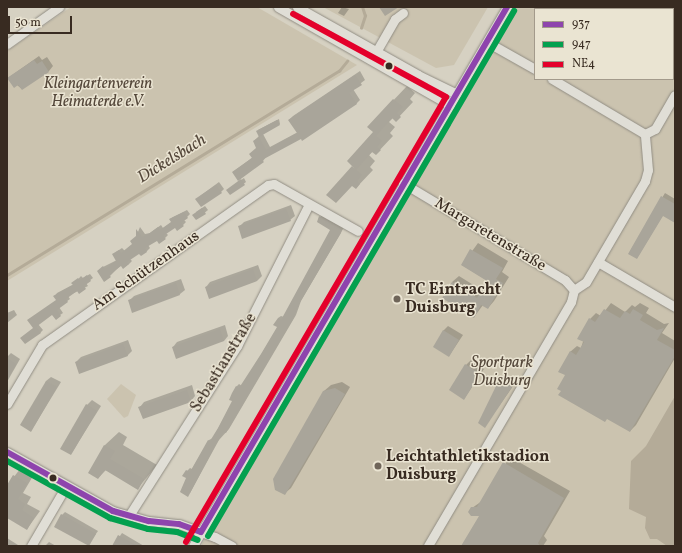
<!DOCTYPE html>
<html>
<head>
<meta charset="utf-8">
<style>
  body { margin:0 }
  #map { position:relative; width:682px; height:553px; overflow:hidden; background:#d6d1c2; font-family:Vollkorn,serif }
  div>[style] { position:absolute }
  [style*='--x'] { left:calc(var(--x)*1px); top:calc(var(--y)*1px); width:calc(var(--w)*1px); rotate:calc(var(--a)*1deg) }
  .green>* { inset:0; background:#cbc3af }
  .water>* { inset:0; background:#b4ab98 }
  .shadow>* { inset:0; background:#0003 }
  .stream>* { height:2.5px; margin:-1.25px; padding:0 1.25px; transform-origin:1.25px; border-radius:1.25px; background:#b4ab98 }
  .building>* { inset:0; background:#a9a59a }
  .roads { filter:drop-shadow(0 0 1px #918d83) drop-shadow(0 0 1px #918d83) }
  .minor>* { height:9px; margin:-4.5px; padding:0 4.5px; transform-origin:4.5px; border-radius:4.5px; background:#e0ded6 }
  .bus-1>* { height:6px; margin:-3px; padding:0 3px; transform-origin:3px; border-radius:3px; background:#8e44ad }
  .bus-2>* { height:6px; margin:-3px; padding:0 3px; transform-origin:3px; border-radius:3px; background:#03a04f }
  .bus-3>* { height:6px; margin:-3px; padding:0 3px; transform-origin:3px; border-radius:3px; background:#e4002b }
  .dots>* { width:11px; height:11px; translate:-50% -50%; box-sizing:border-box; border:2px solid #eae4d2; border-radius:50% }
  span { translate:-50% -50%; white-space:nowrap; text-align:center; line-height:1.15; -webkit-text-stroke:3px #eae4d2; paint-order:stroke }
  .park-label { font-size:16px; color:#54473a; font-style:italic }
  .street-label { font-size:16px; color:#382b21 }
  .poi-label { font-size:16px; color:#382b21; font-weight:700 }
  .left { translate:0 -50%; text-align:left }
  .water-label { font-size:17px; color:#54473a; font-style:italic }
  .frame { position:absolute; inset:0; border:8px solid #382b21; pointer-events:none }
  .legend { position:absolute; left:534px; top:8px; width:140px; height:72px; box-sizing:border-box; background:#eae4d2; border:1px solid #a39a8b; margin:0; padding:5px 7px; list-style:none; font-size:12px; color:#382b21 }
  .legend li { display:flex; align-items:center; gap:8px; height:20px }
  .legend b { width:20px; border:1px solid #a39a8b }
  .scale { position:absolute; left:8px; top:16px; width:64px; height:18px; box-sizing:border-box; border:2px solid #382b21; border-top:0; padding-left:5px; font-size:12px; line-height:14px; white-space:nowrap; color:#382b21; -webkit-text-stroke:3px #eae4d2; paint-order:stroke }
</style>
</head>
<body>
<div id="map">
  <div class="green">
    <div style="clip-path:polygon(71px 7px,257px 7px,357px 65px,7px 281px,7px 51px)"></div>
    <div style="clip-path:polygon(323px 7px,488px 7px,454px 65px,436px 68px)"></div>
    <div style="clip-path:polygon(evenodd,516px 7px,675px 7px,675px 546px,201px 546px,516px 7px,535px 9px,673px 9px,673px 79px,535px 79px,535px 9px)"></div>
    <div style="clip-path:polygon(121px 384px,136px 395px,128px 416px,124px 418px,107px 399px)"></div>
  </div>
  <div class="water">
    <div style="clip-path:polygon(675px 396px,675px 546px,667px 546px,657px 539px,650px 539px,645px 528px,646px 517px,629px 509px,631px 461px,646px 446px)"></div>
  </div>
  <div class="shadow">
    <div style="clip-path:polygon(342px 7px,349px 9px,344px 16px,338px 13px)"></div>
    <div style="clip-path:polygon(39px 56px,42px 60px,47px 57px,53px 66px,49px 71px,22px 89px,8px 78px)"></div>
    <div style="clip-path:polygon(360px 71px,365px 80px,353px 89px,360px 100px,356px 104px,266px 157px,263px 161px,233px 172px,253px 157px,257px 147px,254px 141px,259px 136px,258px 130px,279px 119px,280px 124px,263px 134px,270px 147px,298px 132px,289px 120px,293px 116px)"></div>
    <div style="clip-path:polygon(407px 86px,415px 93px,410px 99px,413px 102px,396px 120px,393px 118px,389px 122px,395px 127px,390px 133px,393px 136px,376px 154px,373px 151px,369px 155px,375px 161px,370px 167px,373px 170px,356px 188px,354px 166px,374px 132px,368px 127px)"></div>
    <div style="clip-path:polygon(244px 178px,246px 182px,230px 194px,227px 190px)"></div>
    <div style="clip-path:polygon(219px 182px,224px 189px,221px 192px,200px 196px)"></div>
    <div style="clip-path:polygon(665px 193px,675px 199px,675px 221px,663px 215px,637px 258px,629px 253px)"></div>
    <div style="clip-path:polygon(291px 205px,295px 216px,290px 220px,239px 227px,244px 222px)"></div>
    <div style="clip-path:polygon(205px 206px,208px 210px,197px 219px,196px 212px)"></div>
    <div style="clip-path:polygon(187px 210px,190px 214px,184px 220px,186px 222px,183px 225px,175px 226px,166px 233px,168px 235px,165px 238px,159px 242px,157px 239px,148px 245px,150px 248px,147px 251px,141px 255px,139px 252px,130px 259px,132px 261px,129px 264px,123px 268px,121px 265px,105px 281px,101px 268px,117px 260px,116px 252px,122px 248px,125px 251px,133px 244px,140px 227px,145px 234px,150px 233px,161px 225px,163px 228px,172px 222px,170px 219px,173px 217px)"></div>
    <div style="clip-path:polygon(323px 214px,345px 226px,343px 229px,301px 301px,296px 315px,229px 429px,219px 440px,190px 493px,187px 471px,190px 468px,192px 469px,209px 440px,213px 438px,233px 401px,236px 387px,239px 384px,242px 386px,278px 327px,278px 318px,281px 316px,284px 317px,331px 230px,320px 217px)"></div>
    <div style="clip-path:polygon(478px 243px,508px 261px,502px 272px,509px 277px,494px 301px,488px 308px,483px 305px,474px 317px,452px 282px,459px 276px,483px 291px,488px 281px,462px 265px)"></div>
    <div style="clip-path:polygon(258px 265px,262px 276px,257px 281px,206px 287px,210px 282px)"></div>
    <div style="clip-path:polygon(90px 274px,93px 278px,86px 283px,88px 286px,68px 296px,70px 299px,59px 307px,63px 313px,60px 315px,52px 314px,38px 324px,43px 330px,40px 333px,34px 328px,57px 300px,55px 296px,57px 293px,74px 284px,81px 276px,83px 278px)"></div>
    <div style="clip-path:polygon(181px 279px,185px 290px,180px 294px,133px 311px,129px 301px,134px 296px)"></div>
    <div style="clip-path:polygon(611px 303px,625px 312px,632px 305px,635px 307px,640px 303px,649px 308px,646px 313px,664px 324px,669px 323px,662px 333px,675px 341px,675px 358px,636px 425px,630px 431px,566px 375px,570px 352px,577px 346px,581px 348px,590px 319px,596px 313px,601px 316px)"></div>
    <div style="clip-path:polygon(14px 310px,17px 315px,7px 323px,7px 313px)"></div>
    <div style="clip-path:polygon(225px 325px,228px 336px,224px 341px,173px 347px,177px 342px)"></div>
    <div style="clip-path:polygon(448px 326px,463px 335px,449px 356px,443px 331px)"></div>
    <div style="clip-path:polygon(128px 340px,132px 351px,127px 356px,76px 362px,81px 357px)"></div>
    <div style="clip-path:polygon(11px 353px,20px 359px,7px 382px,7px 357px)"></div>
    <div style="clip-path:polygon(471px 360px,484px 369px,464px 399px,466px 365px)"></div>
    <div style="clip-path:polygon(505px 375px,516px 382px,485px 426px,479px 423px)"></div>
    <div style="clip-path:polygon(51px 377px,61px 382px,31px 431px,46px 381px)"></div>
    <div style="clip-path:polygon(342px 382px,350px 387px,291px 488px,284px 494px,324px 391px,331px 385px)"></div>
    <div style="clip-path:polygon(192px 385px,195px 396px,191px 401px,143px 418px,140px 407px,144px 402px)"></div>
    <div style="clip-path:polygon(92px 400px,101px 406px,71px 454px,87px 405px)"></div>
    <div style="clip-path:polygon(119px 432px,127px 437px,123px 445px,157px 465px,138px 488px,106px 470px,98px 478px,90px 473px,105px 445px)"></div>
    <div style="clip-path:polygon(510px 457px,570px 491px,544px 536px,547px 540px,543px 546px,463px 546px,481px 515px,472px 508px,482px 501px)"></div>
    <div style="clip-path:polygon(20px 469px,33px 476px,23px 493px,31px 497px,27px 504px,40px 511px,27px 529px,7px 517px,7px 486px)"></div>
    <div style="clip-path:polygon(65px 512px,98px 531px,88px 545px,62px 515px)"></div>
    <div style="clip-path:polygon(122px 533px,144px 546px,113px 546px)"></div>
    <div style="clip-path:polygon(7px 538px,18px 545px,18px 546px,7px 546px)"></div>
    <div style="clip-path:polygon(49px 542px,56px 546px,45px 546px)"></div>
  </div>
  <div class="stream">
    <div style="--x:361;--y:28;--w:13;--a:-72"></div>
    <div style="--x:365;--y:16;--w:9;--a:-108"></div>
    <div style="--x:7;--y:275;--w:390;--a:-31.6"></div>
    <div style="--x:339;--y:71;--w:13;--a:-51"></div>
  </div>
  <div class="building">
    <div style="clip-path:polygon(379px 7px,399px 7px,385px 16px)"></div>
    <div style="clip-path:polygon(34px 60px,37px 64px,42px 61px,49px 72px,22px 90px,18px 85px,14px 88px,7px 78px)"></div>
    <div style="clip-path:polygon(355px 75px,362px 85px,349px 93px,357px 104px,302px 141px,301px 139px,262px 160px,264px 162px,238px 181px,232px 172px,252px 158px,249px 154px,256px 148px,253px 141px,259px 137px,266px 150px,297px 133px,288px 120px)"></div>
    <div style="clip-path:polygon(393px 99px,403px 107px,397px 113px,401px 117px,396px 122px,392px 118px,376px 136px,382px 141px,377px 147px,381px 150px,376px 155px,372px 152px,356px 170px,347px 161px,373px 132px,367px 127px)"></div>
    <div style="clip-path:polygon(277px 120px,280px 125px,259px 137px,256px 131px)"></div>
    <div style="clip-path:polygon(352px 166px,362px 175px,357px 181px,360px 184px,356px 189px,352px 186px,336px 203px,326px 195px)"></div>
    <div style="clip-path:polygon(241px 179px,245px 185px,230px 195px,226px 190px)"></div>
    <div style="clip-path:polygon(216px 185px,222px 193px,201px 207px,195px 199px)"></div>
    <div style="clip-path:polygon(661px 196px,675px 204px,675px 223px,663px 216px,637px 259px,628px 254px)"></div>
    <div style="clip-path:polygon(202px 208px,206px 214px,196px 220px,192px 215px)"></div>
    <div style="clip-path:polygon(286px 209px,291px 221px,242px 239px,238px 226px)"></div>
    <div style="clip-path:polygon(184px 212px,188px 218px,181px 223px,184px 226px,177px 231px,175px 228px,163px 236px,166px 239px,159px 244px,157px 241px,145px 248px,147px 252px,141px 256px,139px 254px,127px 262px,129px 264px,123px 269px,121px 266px,109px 275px,111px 277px,104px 282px,97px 271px,103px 266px,105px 269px,116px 261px,112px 254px,119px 250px,121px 253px,132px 244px,130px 241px,136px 236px,136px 229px,142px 237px,147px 235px,158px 227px,160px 230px,171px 222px,169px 219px)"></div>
    <div style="clip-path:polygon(319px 216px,342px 229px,341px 233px,299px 304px,293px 319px,226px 433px,224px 432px,216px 444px,188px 497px,180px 492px,186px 478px,182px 476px,186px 470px,190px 472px,208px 440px,210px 441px,218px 428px,232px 401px,229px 400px,232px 393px,236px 386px,239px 388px,261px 354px,277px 327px,273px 325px,278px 318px,281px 320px,330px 230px,317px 222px)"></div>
    <div style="clip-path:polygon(470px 249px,503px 268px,496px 279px,503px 283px,488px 309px,481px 305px,474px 318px,442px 298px,452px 282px,477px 298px,487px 281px,461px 265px)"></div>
    <div style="clip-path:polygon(253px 269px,257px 281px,209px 299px,205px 287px)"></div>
    <div style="clip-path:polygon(87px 275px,91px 281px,84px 286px,86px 289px,79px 294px,77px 291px,66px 299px,68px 302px,57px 310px,61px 316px,56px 320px,52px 315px,36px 327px,41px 333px,25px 344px,20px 338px,33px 328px,27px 320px,56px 300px,53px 296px,73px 285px,71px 283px,78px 278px,80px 280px)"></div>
    <div style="clip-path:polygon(176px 283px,180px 295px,132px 313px,128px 300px)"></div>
    <div style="clip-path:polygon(604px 309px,620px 318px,625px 311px,630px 314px,633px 309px,643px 315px,640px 320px,657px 330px,664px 328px,657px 340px,675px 350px,675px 356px,630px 432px,607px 419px,605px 422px,558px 395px,561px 391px,557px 389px,565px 375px,558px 372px,570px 351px,576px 355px,584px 342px,577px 339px,589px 318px,595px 322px)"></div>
    <div style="clip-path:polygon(220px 329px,224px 341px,176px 359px,172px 347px)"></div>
    <div style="clip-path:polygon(443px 330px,459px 340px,449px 357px,433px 347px)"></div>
    <div style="clip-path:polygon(123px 344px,128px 356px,79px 374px,75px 362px)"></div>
    <div style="clip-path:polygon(7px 358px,16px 364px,7px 380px)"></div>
    <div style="clip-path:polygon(465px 364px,480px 374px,464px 400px,449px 390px)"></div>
    <div style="clip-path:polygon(499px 380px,512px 387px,485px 428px,478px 423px)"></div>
    <div style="clip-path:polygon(46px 381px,57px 387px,31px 432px,20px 425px)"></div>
    <div style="clip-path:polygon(335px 388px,345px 394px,285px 495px,275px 490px,273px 479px,323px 391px)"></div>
    <div style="clip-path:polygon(187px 390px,191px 402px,143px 419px,138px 407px)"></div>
    <div style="clip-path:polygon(86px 404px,97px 411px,71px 455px,60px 449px)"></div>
    <div style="clip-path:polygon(104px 445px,115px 451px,110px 459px,144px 479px,138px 490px,105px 470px,98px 479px,88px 473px)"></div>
    <div style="clip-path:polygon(503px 462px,564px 498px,538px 543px,540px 546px,461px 546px,479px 516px,471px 516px,468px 512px,471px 507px,477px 507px)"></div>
    <div style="clip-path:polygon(13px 475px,27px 483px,18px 499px,25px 504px,22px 510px,34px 518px,27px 530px,7px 518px,7px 485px)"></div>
    <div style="clip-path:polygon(61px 514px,96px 534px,89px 546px,54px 527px)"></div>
    <div style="clip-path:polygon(118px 535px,137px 546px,112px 546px)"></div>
  </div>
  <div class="roads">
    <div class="minor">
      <div style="--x:278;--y:7;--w:198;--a:29.7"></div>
      <div style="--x:297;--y:7;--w:139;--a:29.3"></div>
      <div style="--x:418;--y:75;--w:43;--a:26"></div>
      <div style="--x:487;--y:42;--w:55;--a:29.4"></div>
      <div style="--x:7;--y:44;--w:64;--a:-35.4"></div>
      <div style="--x:376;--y:52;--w:38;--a:-60"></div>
      <div style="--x:395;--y:19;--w:10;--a:-37"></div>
      <div style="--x:552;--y:79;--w:108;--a:30.6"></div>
      <div style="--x:403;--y:183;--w:189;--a:30.9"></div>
      <div style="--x:565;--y:280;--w:13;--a:48"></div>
      <div style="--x:574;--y:290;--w:12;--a:104"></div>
      <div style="--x:571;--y:302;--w:283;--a:120.4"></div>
      <div style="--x:598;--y:262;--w:89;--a:30.3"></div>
      <div style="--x:574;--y:290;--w:14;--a:-34"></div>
      <div style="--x:586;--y:282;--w:117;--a:-59.7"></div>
      <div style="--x:645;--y:181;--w:11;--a:-75"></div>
      <div style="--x:648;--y:170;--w:36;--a:-95"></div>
      <div style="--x:645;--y:134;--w:11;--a:-27"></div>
      <div style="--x:655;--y:129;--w:39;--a:-60"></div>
      <div style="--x:7;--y:404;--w:69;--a:-59.3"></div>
      <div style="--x:42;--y:345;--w:277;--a:-35.3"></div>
      <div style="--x:268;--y:185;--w:6;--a:-9"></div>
      <div style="--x:274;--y:184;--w:96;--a:29.2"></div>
      <div style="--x:7;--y:452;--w:121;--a:29.1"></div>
      <div style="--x:113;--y:511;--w:37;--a:16"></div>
      <div style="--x:149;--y:521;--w:30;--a:6"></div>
      <div style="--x:179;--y:524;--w:38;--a:20"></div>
      <div style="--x:215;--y:537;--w:19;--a:28"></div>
      <div style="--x:128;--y:517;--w:203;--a:-57.5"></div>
      <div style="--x:237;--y:346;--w:159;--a:-63.1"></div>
      <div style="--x:31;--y:546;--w:69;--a:-59.7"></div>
      <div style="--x:193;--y:546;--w:624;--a:-59.78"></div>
    </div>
  </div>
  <div class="bus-1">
    <div style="--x:7;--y:452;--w:121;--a:29.1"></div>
    <div style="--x:113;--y:511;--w:37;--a:16"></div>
    <div style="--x:149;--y:521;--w:30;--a:6"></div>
    <div style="--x:179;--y:524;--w:23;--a:20"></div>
    <div style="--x:201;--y:532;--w:608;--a:-59.76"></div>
  </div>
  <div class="bus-2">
    <div style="--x:7;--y:461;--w:118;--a:29"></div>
    <div style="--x:110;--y:518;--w:40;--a:16"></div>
    <div style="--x:148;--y:529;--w:29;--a:6"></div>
    <div style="--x:177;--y:532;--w:22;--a:21"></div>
    <div style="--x:208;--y:536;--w:608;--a:-59.76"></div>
  </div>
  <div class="bus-3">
    <div style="--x:186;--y:542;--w:515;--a:-59.7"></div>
    <div style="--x:446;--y:97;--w:174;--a:-151.5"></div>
  </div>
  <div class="dots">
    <div style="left:389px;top:66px;background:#382b21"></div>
    <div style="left:397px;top:299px;background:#6f6559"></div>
    <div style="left:378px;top:466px;background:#6f6559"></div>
    <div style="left:53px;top:478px;background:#382b21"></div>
  </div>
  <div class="park-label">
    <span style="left:98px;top:93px">Kleingartenverein<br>Heimaterde e.V.</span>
    <span style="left:502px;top:372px">Sportpark<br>Duisburg</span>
  </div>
  <div class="street-label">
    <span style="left:490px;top:235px;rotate:31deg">Margaretenstraße</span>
    <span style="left:146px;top:271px;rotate:-35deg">Am Schützenhaus</span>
    <span style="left:224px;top:363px;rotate:-59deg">Sebastianstraße</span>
  </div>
  <div class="poi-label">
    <span class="left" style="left:405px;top:299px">TC Eintracht<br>Duisburg</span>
    <span class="left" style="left:386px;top:466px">Leichtathletikstadion<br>Duisburg</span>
  </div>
  <div class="water-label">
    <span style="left:172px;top:159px;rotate:-32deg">Dickelsbach</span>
  </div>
  <div class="frame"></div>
  <ul class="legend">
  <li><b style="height:5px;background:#8e44ad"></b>937</li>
  <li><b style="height:5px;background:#03a04f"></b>947</li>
  <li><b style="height:5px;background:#e4002b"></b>NE4</li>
  </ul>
  <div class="scale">50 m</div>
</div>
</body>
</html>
